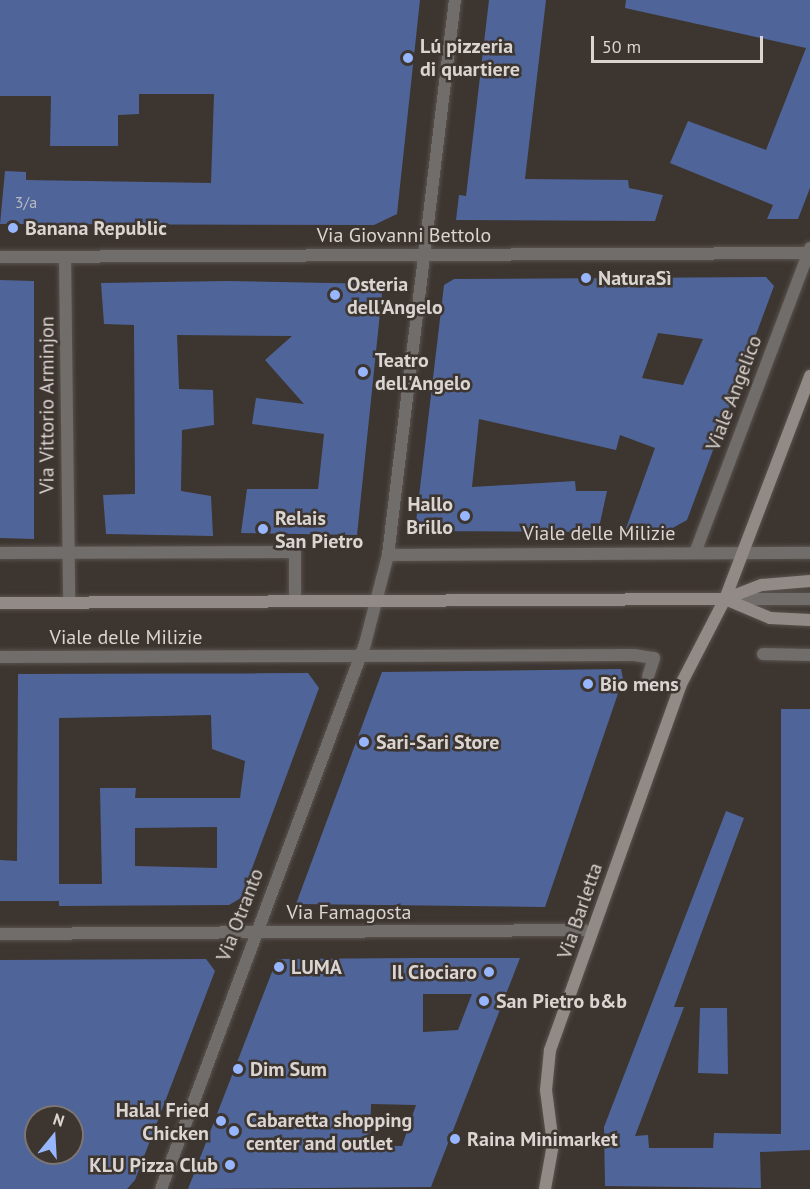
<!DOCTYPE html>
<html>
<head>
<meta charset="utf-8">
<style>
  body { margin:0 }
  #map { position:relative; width:810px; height:1189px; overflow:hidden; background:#3d3530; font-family:"PT Sans",sans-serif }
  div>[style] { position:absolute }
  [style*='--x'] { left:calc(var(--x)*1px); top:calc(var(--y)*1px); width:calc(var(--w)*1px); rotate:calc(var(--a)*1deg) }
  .building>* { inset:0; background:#4f6599 }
  .roads { filter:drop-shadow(0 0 2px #59524d) drop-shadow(0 0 2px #59524d) }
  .lane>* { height:12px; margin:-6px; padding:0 6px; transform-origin:6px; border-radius:6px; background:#716d6a }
  .street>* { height:12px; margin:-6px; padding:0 6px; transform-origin:6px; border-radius:6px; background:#716d6a }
  .secondary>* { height:12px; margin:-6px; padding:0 6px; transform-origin:6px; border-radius:6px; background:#918a86 }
  .dots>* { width:16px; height:16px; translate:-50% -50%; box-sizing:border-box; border:3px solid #3d3530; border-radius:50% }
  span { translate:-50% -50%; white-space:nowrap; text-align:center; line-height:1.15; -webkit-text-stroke:5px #3d3530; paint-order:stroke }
  .number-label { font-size:16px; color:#b8b9c4 }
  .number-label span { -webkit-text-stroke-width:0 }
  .poi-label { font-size:20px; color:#dbd5d2; font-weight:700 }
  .left { translate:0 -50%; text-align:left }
  .right { translate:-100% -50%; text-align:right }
  .street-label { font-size:20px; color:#dbd5d2 }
  .north { position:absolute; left:24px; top:1105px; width:60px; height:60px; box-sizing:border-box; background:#3d3530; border:2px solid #7c7571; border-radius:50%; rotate:18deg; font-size:16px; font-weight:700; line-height:24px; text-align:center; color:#dbd5d2 }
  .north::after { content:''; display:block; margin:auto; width:21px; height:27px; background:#97b6fd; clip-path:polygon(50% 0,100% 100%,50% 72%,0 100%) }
  .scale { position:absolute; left:591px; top:36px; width:172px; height:27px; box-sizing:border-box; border:3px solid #dbd5d2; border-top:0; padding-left:8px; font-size:18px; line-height:21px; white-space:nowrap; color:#dbd5d2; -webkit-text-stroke:4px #3d3530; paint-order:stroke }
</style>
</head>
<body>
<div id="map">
  <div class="building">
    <div style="clip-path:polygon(0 0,420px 0,397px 214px,374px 225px,0 224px,5px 171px,26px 172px,26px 180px,211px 183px,214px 94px,139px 94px,139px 114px,118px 115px,118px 146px,50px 146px,51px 96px,0 96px)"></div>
    <div style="clip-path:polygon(489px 0,546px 0,525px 179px,628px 180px,629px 188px,663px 195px,655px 221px,456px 220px,459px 195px,466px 196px)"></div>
    <div style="clip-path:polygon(626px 0,810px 0,810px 188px,798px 219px,767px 219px,773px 205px,670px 163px,688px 121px,766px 150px,806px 48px,625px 8px)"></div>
    <div style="clip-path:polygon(evenodd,766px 277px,774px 286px,687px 520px,669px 530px,625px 531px,655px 448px,620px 435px,616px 450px,479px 419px,472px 487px,575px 481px,576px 491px,607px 491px,598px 532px,421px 531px,416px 522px,444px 285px,454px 279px,766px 277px,658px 333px,703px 339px,683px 385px,642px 378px,658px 333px)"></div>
    <div style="clip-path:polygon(0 280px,34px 281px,34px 539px,0 538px)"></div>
    <div style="clip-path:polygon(226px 281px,383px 284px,357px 535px,241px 533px,247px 489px,318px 489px,324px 434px,252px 424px,256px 398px,304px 404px,265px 360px,292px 336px,177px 335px,179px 389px,213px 390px,214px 425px,182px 430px,181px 491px,211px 496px,213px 536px,106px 534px,103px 495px,135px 494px,134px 325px,104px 324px,101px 283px)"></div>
    <div style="clip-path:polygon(621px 669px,623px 679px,545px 907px,296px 904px,382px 672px)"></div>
    <div style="clip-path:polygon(evenodd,308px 673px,319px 688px,241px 898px,229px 905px,59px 906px,59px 901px,0 901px,0 860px,17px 861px,18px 674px,308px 673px,211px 715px,212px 749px,245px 761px,240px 798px,135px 798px,136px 788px,100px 788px,102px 884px,59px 884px,59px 718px,211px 715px,308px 673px,217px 827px,217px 868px,135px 866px,135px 828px,217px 827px)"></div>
    <div style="clip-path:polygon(781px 709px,810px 709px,810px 1150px,760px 1152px,761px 1188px,605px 1186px,604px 1127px,726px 811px,744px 818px,674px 1007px,684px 1007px,635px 1136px,648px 1135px,649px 1148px,713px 1148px,714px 1133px,781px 1134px)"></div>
    <div style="clip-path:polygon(evenodd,417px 958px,520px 958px,431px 1187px,188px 1189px,277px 959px,417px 958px,423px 994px,472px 994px,458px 1030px,423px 1032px,423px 994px,417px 958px,371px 1104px,416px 1105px,402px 1146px,370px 1146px,371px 1104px)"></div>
    <div style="clip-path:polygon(evenodd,206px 959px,215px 971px,135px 1180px,127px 1189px,0 1189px,0 960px,206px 959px,36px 1117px,72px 1117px,72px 1153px,36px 1153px,36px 1117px)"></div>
    <div style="clip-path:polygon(700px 1008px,727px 1008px,728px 1074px,698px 1073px)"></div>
  </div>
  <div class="roads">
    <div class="lane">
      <div style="--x:727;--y:599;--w:83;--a:0"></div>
    </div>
    <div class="street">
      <div style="--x:0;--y:257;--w:810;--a:-0.28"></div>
      <div style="--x:65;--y:257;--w:345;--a:89.3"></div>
      <div style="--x:0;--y:553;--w:295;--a:-0.2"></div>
      <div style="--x:295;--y:552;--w:49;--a:90"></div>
      <div style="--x:695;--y:553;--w:326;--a:-69.3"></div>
      <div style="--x:388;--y:555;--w:422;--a:-0.3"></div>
      <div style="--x:763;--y:654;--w:47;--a:1.2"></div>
      <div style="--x:0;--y:657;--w:634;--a:-0.18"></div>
      <div style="--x:634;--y:655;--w:20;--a:9"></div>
      <div style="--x:654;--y:658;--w:19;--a:108"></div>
      <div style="--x:0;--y:934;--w:584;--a:-0.39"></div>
      <div style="--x:161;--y:1189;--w:582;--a:-69.48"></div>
      <div style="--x:365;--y:644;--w:92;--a:-75.5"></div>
      <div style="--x:388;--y:555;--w:559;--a:-83.12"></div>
    </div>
    <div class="secondary">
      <div style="--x:725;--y:599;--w:40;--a:-21"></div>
      <div style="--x:762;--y:585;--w:48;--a:-4.8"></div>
      <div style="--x:0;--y:603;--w:725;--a:-0.32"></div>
      <div style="--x:725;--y:599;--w:49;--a:22.9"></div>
      <div style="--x:770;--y:618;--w:40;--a:2.9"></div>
      <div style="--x:680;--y:686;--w:98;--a:-62.7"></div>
      <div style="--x:725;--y:599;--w:239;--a:-69.1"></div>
      <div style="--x:545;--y:1189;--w:46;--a:-79.9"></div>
      <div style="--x:553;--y:1144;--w:54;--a:-97.4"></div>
      <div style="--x:546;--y:1090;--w:40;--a:-84.3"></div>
      <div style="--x:550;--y:1050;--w:387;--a:-70.3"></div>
    </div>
  </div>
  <div class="dots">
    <div style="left:408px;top:58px;background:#97b6fd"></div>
    <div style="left:13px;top:228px;background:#97b6fd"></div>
    <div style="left:586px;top:278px;background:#97b6fd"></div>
    <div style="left:335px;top:295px;background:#97b6fd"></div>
    <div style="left:363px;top:372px;background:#97b6fd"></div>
    <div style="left:465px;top:516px;background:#97b6fd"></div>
    <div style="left:263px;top:529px;background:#97b6fd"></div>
    <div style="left:588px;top:684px;background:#97b6fd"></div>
    <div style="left:364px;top:742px;background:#97b6fd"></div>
    <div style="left:279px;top:967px;background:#97b6fd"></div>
    <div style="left:489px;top:972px;background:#97b6fd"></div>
    <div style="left:484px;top:1001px;background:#97b6fd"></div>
    <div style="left:238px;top:1069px;background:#97b6fd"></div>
    <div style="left:221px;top:1121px;background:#97b6fd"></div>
    <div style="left:234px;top:1131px;background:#97b6fd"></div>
    <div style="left:455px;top:1139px;background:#97b6fd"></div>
    <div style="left:230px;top:1165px;background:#97b6fd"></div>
  </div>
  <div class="number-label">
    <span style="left:26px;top:202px">3/a</span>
  </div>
  <div class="poi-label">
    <span class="left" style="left:420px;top:58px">Lú pizzeria<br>di quartiere</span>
    <span class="left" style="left:25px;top:228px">Banana Republic</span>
    <span class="left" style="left:598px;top:278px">NaturaSì</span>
    <span class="left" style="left:347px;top:296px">Osteria<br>dell'Angelo</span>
    <span class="left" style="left:375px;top:372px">Teatro<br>dell'Angelo</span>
    <span class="right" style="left:453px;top:516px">Hallo<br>Brillo</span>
    <span class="left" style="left:275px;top:530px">Relais<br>San Pietro</span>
    <span class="left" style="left:600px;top:684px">Bio mens</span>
    <span class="left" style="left:376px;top:742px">Sari-Sari Store</span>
    <span class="left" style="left:291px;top:967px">LUMA</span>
    <span class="right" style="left:477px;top:972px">Il Ciociaro</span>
    <span class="left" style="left:496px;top:1001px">San Pietro b&amp;b</span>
    <span class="left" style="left:250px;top:1069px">Dim Sum</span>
    <span class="right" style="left:209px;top:1122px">Halal Fried<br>Chicken</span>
    <span class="left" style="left:246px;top:1132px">Cabaretta shopping<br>center and outlet</span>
    <span class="left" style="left:467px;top:1139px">Raina Minimarket</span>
    <span class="right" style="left:218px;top:1165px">KLU Pizza Club</span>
  </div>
  <div class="street-label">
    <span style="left:404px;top:235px">Via Giovanni Bettolo</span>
    <span style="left:734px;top:393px;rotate:-69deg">Viale Angelico</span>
    <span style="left:47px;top:405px;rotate:-90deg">Via Vittorio Arminjon</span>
    <span style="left:599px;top:533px">Viale delle Milizie</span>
    <span style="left:126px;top:637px">Viale delle Milizie</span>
    <span style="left:580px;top:911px;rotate:-71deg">Via Barletta</span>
    <span style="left:349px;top:912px">Via Famagosta</span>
    <span style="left:240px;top:915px;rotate:-69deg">Via Otranto</span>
  </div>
  <div class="north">N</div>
  <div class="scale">50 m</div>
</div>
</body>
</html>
